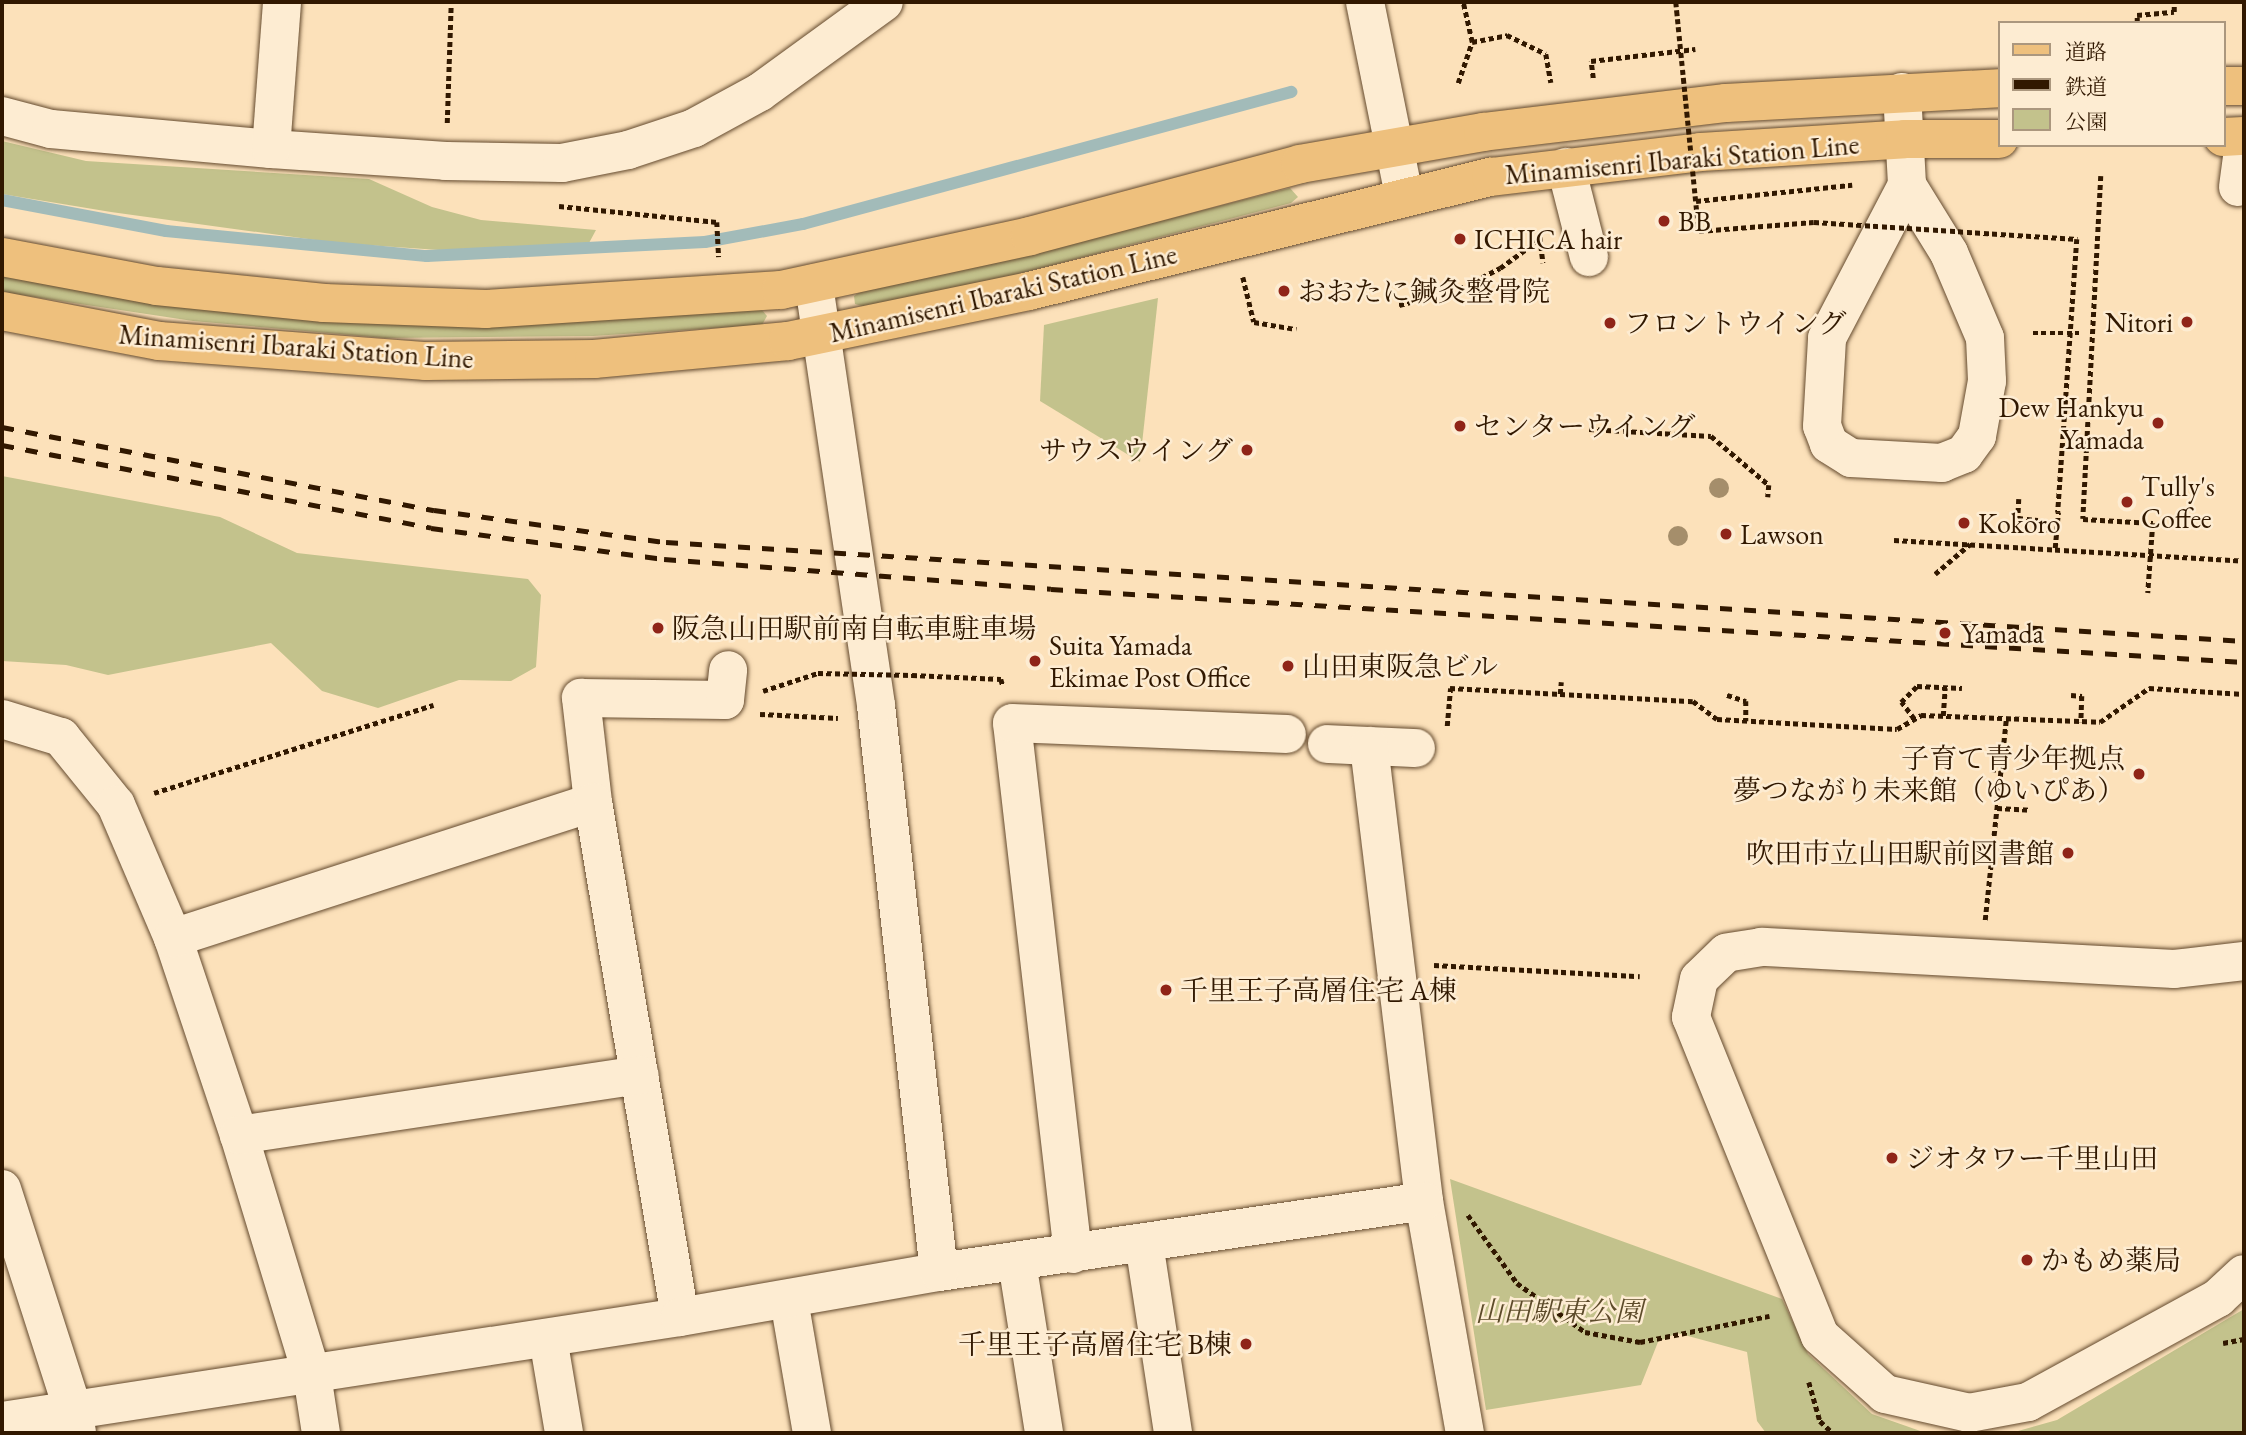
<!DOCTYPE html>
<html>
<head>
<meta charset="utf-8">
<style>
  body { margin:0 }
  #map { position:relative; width:2246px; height:1435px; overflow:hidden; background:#fce1ba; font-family:"EB Garamond","Noto Serif JP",serif }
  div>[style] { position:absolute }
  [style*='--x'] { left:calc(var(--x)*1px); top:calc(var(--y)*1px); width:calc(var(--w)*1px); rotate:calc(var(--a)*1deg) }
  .green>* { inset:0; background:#c3c28c }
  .stream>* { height:12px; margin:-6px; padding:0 6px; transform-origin:6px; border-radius:6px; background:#a2bbb9 }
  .path>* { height:4.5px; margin-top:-2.25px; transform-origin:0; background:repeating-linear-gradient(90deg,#311800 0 5px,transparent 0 8.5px) }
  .roads { filter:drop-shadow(0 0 2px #644a2e) drop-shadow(0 0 2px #644a2e) }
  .minor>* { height:38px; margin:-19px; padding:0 19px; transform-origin:19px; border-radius:19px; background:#fdecd2 }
  .major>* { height:38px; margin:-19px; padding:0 19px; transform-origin:19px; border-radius:19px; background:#eec07d }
  .rail>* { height:5px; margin-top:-2.5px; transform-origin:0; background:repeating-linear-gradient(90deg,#311800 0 12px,transparent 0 24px) }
  .path-bridge>* { height:4.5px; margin-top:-2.25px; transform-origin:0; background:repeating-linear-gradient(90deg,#311800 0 5px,transparent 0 8.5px) }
  .trees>* { width:20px; height:20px; margin:-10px; border-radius:50%; background:#a58e6b }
  .dots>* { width:19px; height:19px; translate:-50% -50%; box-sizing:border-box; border:4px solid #fdecd2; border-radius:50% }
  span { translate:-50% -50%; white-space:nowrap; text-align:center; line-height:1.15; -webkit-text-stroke:5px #fdecd2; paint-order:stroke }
  .street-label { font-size:28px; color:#311800 }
  .poi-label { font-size:28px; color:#311800 }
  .left { translate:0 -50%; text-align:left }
  .right { translate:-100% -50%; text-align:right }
  .park-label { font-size:28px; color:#5d4b2a; font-style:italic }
  .frame { position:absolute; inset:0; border:4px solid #311800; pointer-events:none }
  .legend { position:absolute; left:1998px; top:21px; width:228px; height:126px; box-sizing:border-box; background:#fdecd2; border:2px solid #ab977e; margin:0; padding:9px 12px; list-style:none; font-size:21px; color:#311800 }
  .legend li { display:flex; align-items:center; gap:14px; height:35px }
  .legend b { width:35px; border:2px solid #ab977e }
</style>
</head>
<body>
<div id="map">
  <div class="green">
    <div style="clip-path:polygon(2px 141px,86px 161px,369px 179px,432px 207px,481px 220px,596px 230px,589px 243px,439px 250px,337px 243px,111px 212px,2px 194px)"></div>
    <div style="clip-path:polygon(1290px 188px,1298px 197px,1291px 203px,1018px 274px,865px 307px,855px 304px,854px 296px,863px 290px,1012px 259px)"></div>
    <div style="clip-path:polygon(2px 276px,762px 310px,767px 316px,762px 325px,593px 336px,385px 338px,193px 321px,14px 294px,2px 291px)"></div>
    <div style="clip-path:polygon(1158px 298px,1140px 462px,1040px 401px,1044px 325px)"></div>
    <div style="clip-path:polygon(2px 476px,220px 517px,297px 553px,528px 579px,541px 595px,536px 667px,511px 681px,459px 680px,378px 708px,322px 691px,271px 643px,108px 675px,66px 665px,2px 661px)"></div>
    <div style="clip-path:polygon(1450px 1179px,1782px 1299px,1808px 1354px,1872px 1414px,1926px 1433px,1766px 1433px,1757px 1421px,1747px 1352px,1677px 1333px,1658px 1342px,1641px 1385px,1486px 1410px)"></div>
    <div style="clip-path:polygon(2244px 1309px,2244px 1433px,2011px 1433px,2057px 1420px)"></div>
  </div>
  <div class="stream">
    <div style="--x:2;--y:200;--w:167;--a:10.7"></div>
    <div style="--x:166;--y:231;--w:262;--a:5.5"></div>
    <div style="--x:427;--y:256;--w:278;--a:-2.9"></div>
    <div style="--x:705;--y:242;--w:100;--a:-10.4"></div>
    <div style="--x:803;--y:224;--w:506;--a:-15.14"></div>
  </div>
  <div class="path">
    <div style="--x:2137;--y:23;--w:8;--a:-90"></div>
    <div style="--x:2137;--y:15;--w:37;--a:-5"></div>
    <div style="--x:2174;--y:12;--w:10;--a:-90"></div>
    <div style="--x:1472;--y:42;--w:36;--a:-11"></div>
    <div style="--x:1507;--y:35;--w:43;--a:26"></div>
    <div style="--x:1546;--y:54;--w:29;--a:80"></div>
    <div style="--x:1593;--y:78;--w:17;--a:-97"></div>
    <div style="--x:1591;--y:61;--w:105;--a:-6.6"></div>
    <div style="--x:1458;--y:83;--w:43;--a:-71.1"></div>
    <div style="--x:1472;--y:42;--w:41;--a:-102.7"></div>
    <div style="--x:447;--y:123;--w:121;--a:-88.1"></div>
    <div style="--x:2101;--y:176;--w:343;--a:93"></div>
    <div style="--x:2083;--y:519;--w:70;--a:3.3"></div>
    <div style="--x:2153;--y:523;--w:70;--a:94.1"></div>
    <div style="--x:1696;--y:201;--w:157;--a:-5.9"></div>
    <div style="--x:559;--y:206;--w:159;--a:5.8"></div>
    <div style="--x:717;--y:222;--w:35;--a:87"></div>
    <div style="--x:1540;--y:237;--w:26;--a:83"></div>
    <div style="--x:1243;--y:277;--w:46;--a:76.3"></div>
    <div style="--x:1254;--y:322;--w:43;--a:9.5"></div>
    <div style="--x:1399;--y:305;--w:62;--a:-14.9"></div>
    <div style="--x:1459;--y:289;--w:46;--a:-27.1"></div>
    <div style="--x:1500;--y:268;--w:49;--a:-35.9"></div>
    <div style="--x:2033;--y:333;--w:46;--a:0"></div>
    <div style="--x:1589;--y:429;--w:122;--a:3.3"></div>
    <div style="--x:1711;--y:436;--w:76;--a:40.2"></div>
    <div style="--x:1769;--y:485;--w:12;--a:95"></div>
    <div style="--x:2019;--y:499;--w:19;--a:93"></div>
    <div style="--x:2018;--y:518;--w:20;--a:6"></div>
    <div style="--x:2038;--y:520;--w:9;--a:90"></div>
    <div style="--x:2038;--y:529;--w:18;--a:3"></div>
    <div style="--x:1894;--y:540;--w:351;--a:3.4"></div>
    <div style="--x:2055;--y:548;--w:36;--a:-85"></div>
    <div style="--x:1935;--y:574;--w:46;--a:-40.6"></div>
    <div style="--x:912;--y:675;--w:89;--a:2.6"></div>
    <div style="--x:1001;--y:679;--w:7;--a:74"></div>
    <div style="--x:763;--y:691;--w:58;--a:-18.1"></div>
    <div style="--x:1560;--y:694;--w:12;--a:-85"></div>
    <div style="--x:1727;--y:695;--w:20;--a:18"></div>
    <div style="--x:1746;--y:701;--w:20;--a:90"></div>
    <div style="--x:2071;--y:695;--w:11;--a:5"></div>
    <div style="--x:2082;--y:696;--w:26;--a:92"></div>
    <div style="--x:760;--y:714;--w:78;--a:2.9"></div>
    <div style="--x:1943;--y:716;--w:28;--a:-86"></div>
    <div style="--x:1914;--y:719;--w:21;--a:-127"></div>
    <div style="--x:1901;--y:702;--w:23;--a:-45"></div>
    <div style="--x:1917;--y:686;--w:45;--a:2.5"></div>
    <div style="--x:1447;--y:726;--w:38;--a:-85"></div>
    <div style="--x:1450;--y:688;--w:243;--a:3.1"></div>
    <div style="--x:1693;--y:701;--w:30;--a:37"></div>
    <div style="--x:1717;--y:719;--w:180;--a:3.2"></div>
    <div style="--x:1897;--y:729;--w:28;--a:-30"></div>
    <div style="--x:1921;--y:715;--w:179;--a:2.2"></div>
    <div style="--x:2100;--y:722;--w:60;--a:-34.8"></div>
    <div style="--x:2149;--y:688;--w:95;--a:3.6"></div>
    <div style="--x:1991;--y:769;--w:10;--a:6"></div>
    <div style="--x:154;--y:793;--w:293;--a:-17.5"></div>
    <div style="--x:1997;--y:808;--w:33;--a:3"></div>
    <div style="--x:1985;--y:920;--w:202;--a:-84"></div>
    <div style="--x:1434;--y:965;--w:206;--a:3.1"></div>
    <div style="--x:1468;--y:1215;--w:84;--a:54.2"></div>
    <div style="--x:1517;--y:1283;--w:84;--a:35.8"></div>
    <div style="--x:1585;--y:1332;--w:56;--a:10.3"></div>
    <div style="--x:1640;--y:1342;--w:132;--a:-11.4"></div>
    <div style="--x:2223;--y:1343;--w:21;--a:-11"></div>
    <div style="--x:1809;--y:1382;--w:41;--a:74.2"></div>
    <div style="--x:1820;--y:1421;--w:18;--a:43"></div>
  </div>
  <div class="roads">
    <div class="minor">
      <div style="--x:1365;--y:2;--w:198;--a:78.6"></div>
      <div style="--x:1902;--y:92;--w:93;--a:86.9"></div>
      <div style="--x:1907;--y:185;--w:80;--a:58.3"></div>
      <div style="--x:1949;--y:253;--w:92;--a:67"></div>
      <div style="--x:1985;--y:338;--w:43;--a:87.3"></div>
      <div style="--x:1987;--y:381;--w:56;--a:100.3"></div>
      <div style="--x:1977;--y:436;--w:22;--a:126"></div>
      <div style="--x:1964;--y:454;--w:24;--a:158"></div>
      <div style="--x:1942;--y:463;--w:91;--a:-176.9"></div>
      <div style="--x:1851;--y:458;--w:26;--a:-148"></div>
      <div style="--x:1829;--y:444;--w:19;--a:-111"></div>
      <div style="--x:1822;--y:426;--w:88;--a:-86.7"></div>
      <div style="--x:1827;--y:338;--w:173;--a:-62.4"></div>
      <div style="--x:2;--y:116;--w:51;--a:14.9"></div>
      <div style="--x:51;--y:129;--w:221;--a:5.2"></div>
      <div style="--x:271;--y:149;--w:175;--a:3.9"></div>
      <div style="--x:446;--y:161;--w:116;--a:1"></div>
      <div style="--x:562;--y:163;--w:67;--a:-11.1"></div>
      <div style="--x:628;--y:150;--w:70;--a:-18.4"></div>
      <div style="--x:694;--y:128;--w:75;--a:-28.6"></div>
      <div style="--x:760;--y:92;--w:153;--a:-36"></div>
      <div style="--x:271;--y:149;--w:147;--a:-85.7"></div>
      <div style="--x:1566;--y:167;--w:93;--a:75.7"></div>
      <div style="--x:2238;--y:187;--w:45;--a:-82.4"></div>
      <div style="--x:2;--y:719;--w:62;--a:17"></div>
      <div style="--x:61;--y:737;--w:87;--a:51"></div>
      <div style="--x:116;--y:805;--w:145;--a:66.8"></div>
      <div style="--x:173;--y:938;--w:208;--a:71.5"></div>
      <div style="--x:239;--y:1135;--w:251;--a:73.1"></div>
      <div style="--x:312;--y:1375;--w:59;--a:81.2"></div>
      <div style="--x:1327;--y:744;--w:89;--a:2.6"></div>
      <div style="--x:1369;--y:746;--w:458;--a:83.1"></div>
      <div style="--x:1424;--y:1201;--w:236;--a:80"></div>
      <div style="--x:593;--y:802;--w:105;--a:-96.6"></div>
      <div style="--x:581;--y:698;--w:144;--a:0.8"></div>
      <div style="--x:725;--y:700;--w:30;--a:-84"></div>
      <div style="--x:173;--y:938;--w:441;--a:-17.9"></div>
      <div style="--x:593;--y:802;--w:522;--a:80.41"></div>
      <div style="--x:2244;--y:961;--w:70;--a:173.5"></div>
      <div style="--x:2174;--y:969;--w:413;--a:-176.9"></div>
      <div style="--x:1762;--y:947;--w:36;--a:171"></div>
      <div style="--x:1726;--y:953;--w:37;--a:136"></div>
      <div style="--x:1699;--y:979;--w:39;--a:102"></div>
      <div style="--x:1691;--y:1017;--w:344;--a:68"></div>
      <div style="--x:1820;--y:1336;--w:87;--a:41.7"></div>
      <div style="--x:1885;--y:1394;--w:86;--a:12.7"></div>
      <div style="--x:1969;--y:1413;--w:60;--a:-10.6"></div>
      <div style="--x:2028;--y:1402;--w:217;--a:-28.7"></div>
      <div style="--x:2218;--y:1298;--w:35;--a:-43"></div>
      <div style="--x:239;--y:1135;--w:405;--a:-8.5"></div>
      <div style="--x:2;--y:1189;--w:232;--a:72.2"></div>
      <div style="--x:73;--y:1410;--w:23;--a:80"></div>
      <div style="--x:1144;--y:1243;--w:192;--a:81.3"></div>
      <div style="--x:1073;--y:1254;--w:534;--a:-96.55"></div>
      <div style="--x:1012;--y:723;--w:275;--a:2.3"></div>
      <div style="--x:1017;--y:1262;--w:173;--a:81"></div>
      <div style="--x:939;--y:1272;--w:490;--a:-8.3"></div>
      <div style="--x:789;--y:1300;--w:135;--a:80.2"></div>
      <div style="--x:548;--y:1338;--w:96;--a:80.4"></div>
      <div style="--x:2;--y:1421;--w:686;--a:-8.72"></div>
      <div style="--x:680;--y:1317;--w:263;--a:-9.9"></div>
      <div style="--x:939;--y:1272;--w:570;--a:-96.34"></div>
      <div style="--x:876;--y:705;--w:426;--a:-98.4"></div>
    </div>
    <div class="major">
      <div style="--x:2223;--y:86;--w:21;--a:0"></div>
      <div style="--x:2223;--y:137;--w:21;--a:-3"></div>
      <div style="--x:2;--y:257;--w:158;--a:10.6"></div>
      <div style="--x:157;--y:286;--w:168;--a:5.8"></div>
      <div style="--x:324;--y:303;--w:162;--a:2.1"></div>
      <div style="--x:486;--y:309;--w:296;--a:-3.7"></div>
      <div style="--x:781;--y:290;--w:255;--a:-12.2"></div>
      <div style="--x:1030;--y:236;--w:279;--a:-14.9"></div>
      <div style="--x:1300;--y:164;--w:186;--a:-9.9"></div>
      <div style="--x:1483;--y:132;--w:245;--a:-6.8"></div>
      <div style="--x:1726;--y:103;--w:273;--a:-3.1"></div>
      <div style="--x:2;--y:311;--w:160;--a:10.8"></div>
      <div style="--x:159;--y:341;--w:268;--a:4.3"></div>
      <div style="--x:426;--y:361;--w:168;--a:-0.7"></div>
      <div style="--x:594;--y:359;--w:195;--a:-5.3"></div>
      <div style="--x:788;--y:341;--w:246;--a:-11.7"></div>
      <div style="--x:1029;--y:291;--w:476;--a:-13.9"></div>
      <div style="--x:1491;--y:177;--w:211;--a:-6.8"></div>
      <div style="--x:1701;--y:152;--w:204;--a:-3.6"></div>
      <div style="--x:1905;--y:139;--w:94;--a:0"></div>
    </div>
  </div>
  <div class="rail">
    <div style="--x:2;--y:427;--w:440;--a:10.9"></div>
    <div style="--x:434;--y:510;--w:234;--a:7.9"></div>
    <div style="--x:666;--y:542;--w:1581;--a:3.59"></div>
    <div style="--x:2;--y:445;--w:437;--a:10.9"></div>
    <div style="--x:431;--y:528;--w:235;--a:7.6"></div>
    <div style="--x:664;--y:559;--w:388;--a:4.4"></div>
    <div style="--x:1051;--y:589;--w:1195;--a:3.5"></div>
  </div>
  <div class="path-bridge">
    <div style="--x:1676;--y:2;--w:230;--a:84.3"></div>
    <div style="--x:1699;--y:231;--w:115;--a:-4.5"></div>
    <div style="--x:1814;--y:222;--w:264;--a:3.7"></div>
    <div style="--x:2077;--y:239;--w:274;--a:94"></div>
    <div style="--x:818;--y:673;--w:94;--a:1.2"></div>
  </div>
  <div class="trees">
    <div style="left:1719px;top:488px"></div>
    <div style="left:1678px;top:536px"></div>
  </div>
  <div class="dots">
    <div style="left:1664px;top:221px;background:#8f2418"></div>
    <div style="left:1460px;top:239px;background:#8f2418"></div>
    <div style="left:1284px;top:291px;background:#8f2418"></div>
    <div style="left:2187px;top:322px;background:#8f2418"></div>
    <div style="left:1610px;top:323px;background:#8f2418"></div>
    <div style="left:2158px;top:423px;background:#8f2418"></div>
    <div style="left:1460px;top:426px;background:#8f2418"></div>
    <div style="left:1247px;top:450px;background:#8f2418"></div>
    <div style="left:2127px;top:502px;background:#8f2418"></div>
    <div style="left:1964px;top:523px;background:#8f2418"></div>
    <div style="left:1726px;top:534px;background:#8f2418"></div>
    <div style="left:658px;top:628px;background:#8f2418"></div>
    <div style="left:1945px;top:633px;background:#8f2418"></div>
    <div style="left:1035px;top:661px;background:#8f2418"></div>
    <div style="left:1288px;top:666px;background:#8f2418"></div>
    <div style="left:2139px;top:774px;background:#8f2418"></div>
    <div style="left:2068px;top:853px;background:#8f2418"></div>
    <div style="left:1166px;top:990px;background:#8f2418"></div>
    <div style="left:1892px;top:1158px;background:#8f2418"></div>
    <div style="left:2027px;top:1260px;background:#8f2418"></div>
    <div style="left:1246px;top:1344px;background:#8f2418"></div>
  </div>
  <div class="street-label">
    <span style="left:1682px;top:159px;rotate:-5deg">Minamisenri Ibaraki Station Line</span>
    <span style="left:1003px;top:293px;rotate:-13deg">Minamisenri Ibaraki Station Line</span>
    <span style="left:296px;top:346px;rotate:4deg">Minamisenri Ibaraki Station Line</span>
  </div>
  <div class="poi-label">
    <span class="left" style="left:1678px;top:221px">BB</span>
    <span class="left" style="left:1474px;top:239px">ICHICA hair</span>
    <span class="left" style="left:1298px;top:291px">おおたに鍼灸整骨院</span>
    <span class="right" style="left:2173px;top:322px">Nitori</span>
    <span class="left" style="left:1624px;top:323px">フロントウイング</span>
    <span class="right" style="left:2144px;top:423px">Dew Hankyu<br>Yamada</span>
    <span class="left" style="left:1474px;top:426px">センターウイング</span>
    <span class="right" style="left:1233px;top:450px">サウスウイング</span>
    <span class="left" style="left:2141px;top:502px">Tully's<br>Coffee</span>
    <span class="left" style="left:1978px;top:523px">Kokoro</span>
    <span class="left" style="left:1740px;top:534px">Lawson</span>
    <span class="left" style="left:672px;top:628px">阪急山田駅前南自転車駐車場</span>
    <span class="left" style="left:1961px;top:633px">Yamada</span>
    <span class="left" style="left:1049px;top:661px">Suita Yamada<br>Ekimae Post Office</span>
    <span class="left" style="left:1302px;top:666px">山田東阪急ビル</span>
    <span class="right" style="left:2125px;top:774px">子育て青少年拠点<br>夢つながり未来館（ゆいぴあ）</span>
    <span class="right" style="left:2054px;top:853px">吹田市立山田駅前図書館</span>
    <span class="left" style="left:1180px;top:990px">千里王子高層住宅 A棟</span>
    <span class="left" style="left:1906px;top:1158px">ジオタワー千里山田</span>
    <span class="left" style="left:2041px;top:1260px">かもめ薬局</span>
    <span class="right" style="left:1232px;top:1344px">千里王子高層住宅 B棟</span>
  </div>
  <div class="park-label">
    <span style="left:1559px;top:1311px">山田駅東公園</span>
  </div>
  <div class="frame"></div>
  <ul class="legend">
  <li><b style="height:9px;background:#eec07d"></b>道路</li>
  <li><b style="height:9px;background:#311800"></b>鉄道</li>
  <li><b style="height:19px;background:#c3c28c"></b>公園</li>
  </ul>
</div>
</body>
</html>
